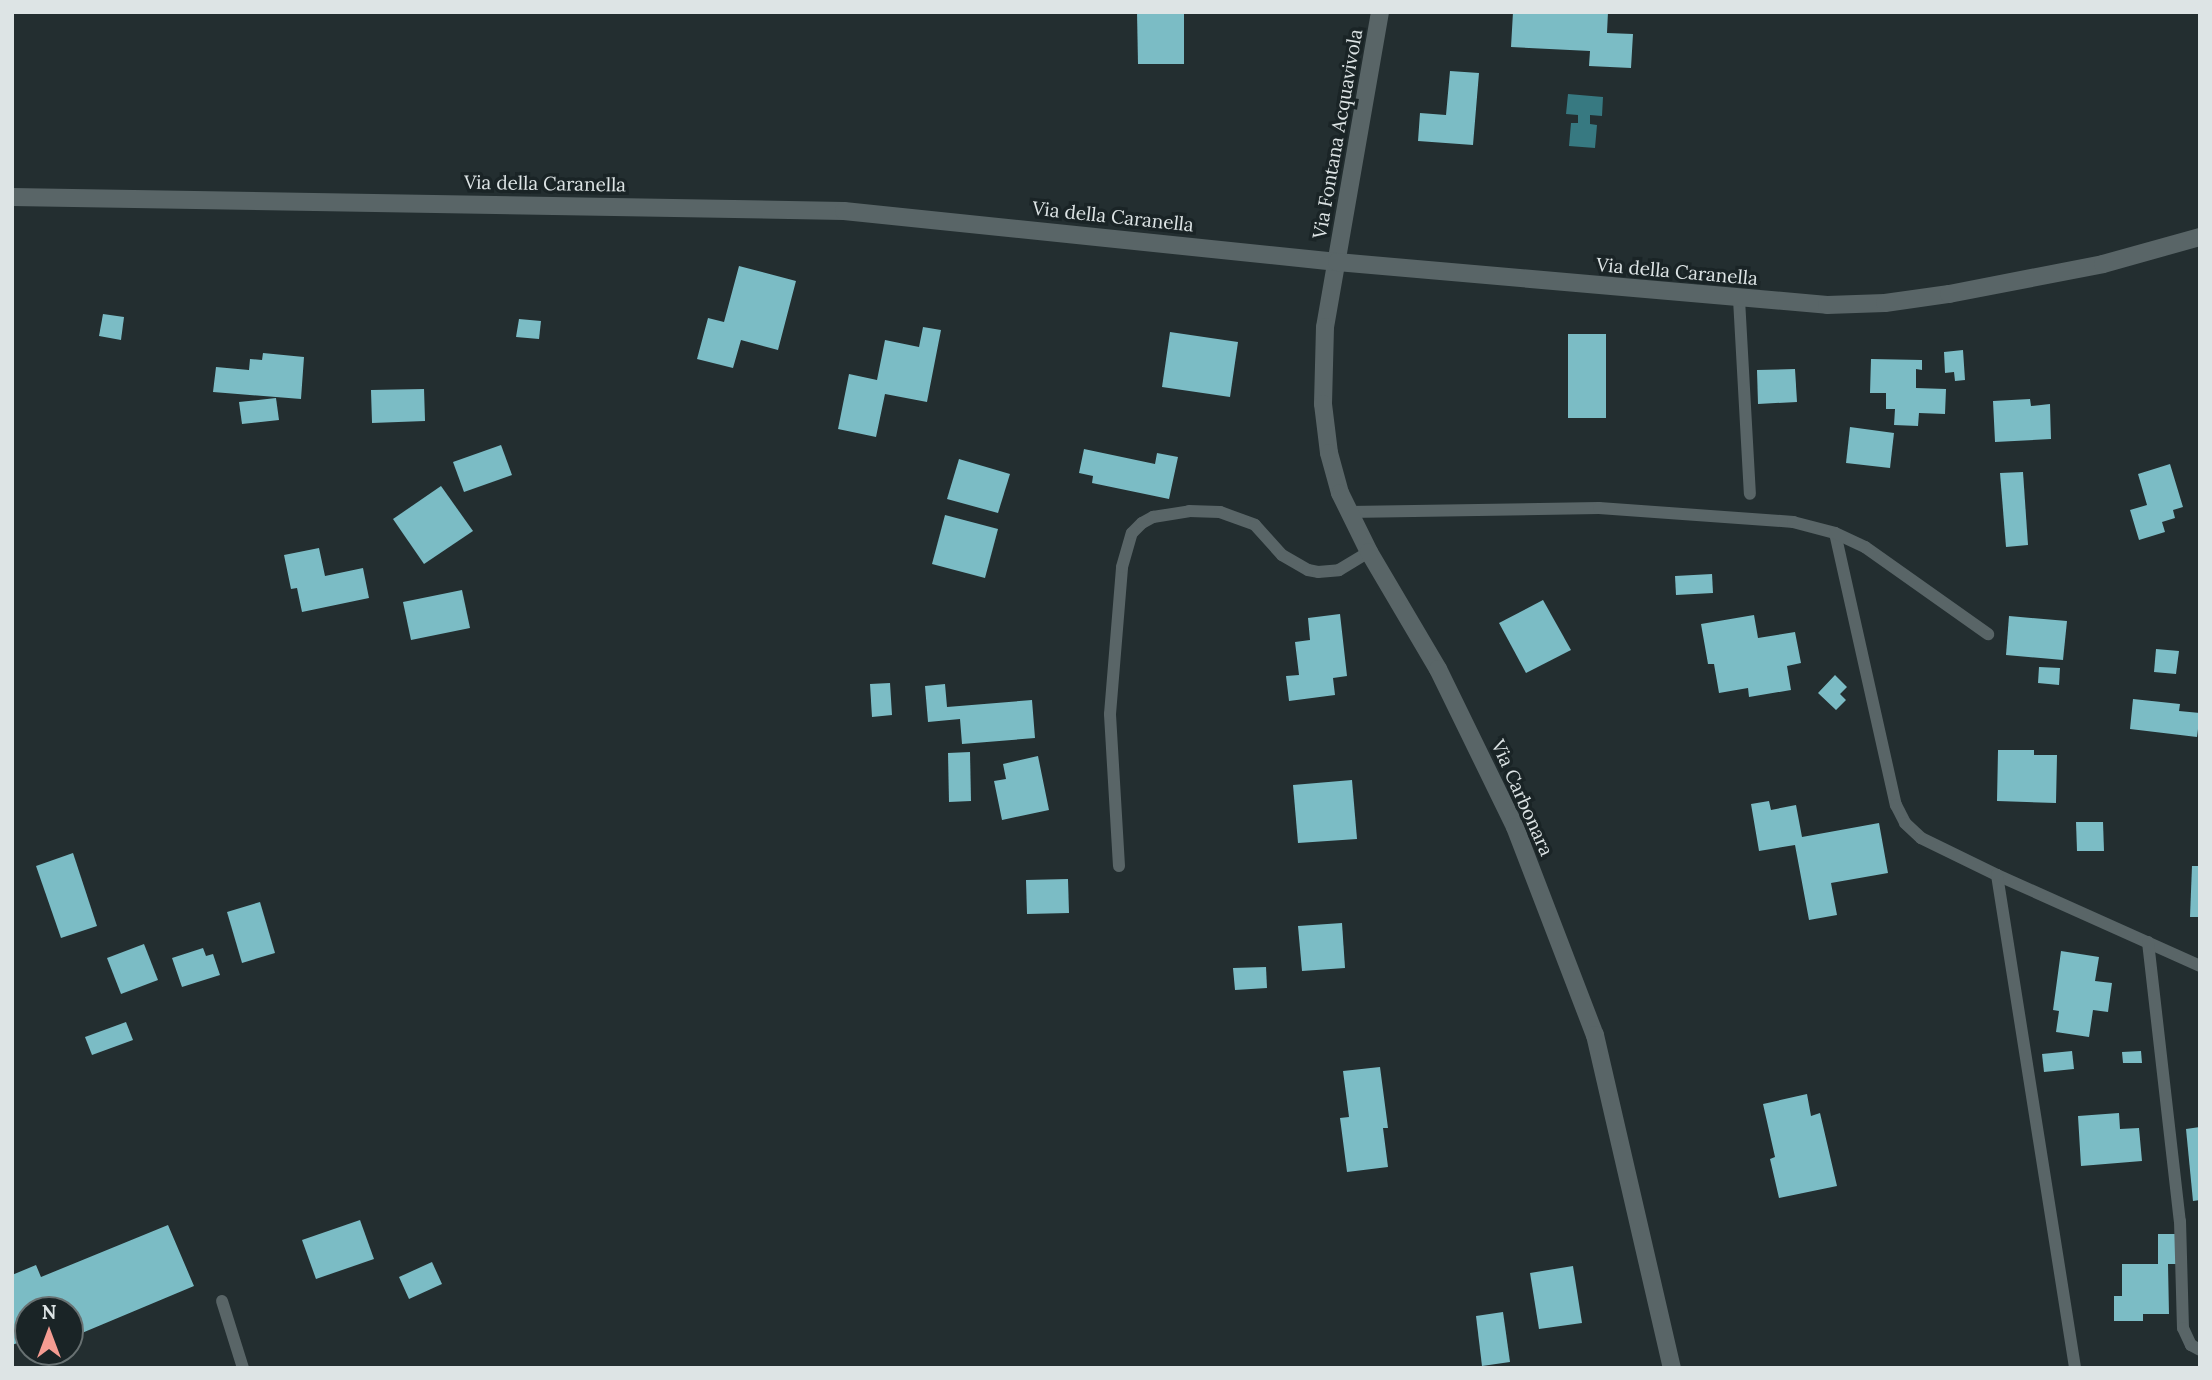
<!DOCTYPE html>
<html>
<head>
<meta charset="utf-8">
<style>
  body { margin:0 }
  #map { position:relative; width:2212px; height:1380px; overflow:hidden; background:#232e30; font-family:Lora,serif }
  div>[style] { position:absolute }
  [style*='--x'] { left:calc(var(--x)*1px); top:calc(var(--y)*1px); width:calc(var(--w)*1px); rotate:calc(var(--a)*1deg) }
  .water>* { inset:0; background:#377981 }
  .building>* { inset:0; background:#7bbcc5 }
  .service>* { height:12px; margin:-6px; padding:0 6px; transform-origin:6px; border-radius:6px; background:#596567 }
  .minor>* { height:18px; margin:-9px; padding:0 9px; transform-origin:9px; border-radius:9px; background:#596567 }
  .secondary>* { height:18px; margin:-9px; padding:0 9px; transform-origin:9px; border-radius:9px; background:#596567 }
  span { translate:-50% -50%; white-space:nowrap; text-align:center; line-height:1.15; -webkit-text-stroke:7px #1a2426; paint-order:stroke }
  .street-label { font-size:19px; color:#dde4e5 }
  .frame { position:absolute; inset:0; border:14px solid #dde4e5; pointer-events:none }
  .north { position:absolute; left:14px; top:1296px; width:70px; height:70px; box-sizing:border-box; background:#1a2426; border:2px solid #687172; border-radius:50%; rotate:0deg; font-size:19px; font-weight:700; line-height:28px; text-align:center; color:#dde4e5 }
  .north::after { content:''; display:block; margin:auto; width:24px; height:32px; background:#f59c92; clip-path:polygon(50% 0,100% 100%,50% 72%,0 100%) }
</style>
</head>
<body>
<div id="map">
  <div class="water">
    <div style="clip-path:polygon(1568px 94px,1603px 97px,1602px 116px,1590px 115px,1590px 124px,1597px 125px,1595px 148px,1569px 146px,1571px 123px,1578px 123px,1578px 115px,1566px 114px)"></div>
  </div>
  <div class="building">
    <div style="clip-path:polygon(1137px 12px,1184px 12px,1184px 64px,1138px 64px)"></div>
    <div style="clip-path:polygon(1513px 12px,1608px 12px,1607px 33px,1633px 34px,1631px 68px,1589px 66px,1590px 51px,1511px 47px)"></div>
    <div style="clip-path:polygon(1450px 71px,1479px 73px,1473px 145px,1418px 141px,1420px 113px,1446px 115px)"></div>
    <div style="clip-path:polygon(739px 266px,796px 281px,778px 350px,741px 340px,733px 368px,697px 359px,708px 318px,724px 322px)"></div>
    <div style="clip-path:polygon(103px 314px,124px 317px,121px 340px,99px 336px)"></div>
    <div style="clip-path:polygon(519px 319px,541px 321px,539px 339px,516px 337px)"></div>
    <div style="clip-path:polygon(923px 327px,941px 330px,927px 402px,885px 394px,876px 437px,838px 429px,849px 374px,877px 380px,885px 340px,919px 347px)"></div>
    <div style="clip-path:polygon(1170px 332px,1238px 342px,1230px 397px,1162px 387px)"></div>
    <div style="clip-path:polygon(1568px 334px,1606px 334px,1606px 418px,1568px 418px)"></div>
    <div style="clip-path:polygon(1963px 350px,1965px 380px,1955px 381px,1954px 372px,1945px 373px,1944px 352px)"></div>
    <div style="clip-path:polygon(263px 353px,304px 357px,301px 399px,213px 392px,216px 367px,249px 370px,250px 359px,262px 360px)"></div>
    <div style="clip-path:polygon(1871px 359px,1922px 360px,1922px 370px,1916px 369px,1916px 388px,1946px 389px,1945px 414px,1919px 413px,1918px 426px,1894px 425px,1895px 409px,1886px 409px,1886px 393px,1870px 393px)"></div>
    <div style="clip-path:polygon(1795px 369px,1797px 402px,1758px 404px,1757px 370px)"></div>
    <div style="clip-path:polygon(424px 389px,425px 421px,372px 423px,371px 390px)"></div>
    <div style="clip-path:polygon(276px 398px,279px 420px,242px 424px,239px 402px)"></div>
    <div style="clip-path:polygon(2030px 399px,2031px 406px,2050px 404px,2051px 439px,1995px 442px,1993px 401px)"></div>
    <div style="clip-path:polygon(1850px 427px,1894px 433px,1890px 468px,1846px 463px)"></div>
    <div style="clip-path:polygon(501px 445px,512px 475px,464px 492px,453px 462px)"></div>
    <div style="clip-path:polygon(1084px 449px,1155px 464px,1157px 453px,1178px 457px,1169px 499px,1092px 483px,1093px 476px,1079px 473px)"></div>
    <div style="clip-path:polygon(959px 459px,1010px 474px,998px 513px,947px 499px)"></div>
    <div style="clip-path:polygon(2170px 464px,2183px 507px,2173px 510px,2175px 518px,2162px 522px,2165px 532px,2139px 540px,2130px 510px,2147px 505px,2138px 474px)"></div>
    <div style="clip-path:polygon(2023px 472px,2028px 545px,2006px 547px,2000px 473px)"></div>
    <div style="clip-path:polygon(441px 486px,473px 531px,424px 564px,393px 519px)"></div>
    <div style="clip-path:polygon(945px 515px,998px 529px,985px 578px,932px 564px)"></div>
    <div style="clip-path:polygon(319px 548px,325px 576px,363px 568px,369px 598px,302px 612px,297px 588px,291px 589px,284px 555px)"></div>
    <div style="clip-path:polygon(1712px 574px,1713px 593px,1676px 595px,1675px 576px)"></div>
    <div style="clip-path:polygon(462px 590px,470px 628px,411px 640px,403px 602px)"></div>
    <div style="clip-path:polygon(1543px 600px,1571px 650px,1526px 673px,1499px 623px)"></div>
    <div style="clip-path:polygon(1340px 614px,1347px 676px,1333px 678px,1335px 695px,1289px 701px,1286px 676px,1299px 675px,1295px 642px,1310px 640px,1308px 618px)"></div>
    <div style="clip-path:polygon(1754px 615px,1758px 638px,1795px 632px,1801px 663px,1787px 666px,1791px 690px,1749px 697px,1748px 688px,1719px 693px,1714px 664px,1708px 664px,1701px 624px)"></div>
    <div style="clip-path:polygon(2009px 616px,2067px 621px,2063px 660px,2006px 655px)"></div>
    <div style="clip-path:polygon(2156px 649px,2179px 651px,2176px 674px,2154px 672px)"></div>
    <div style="clip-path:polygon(2039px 667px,2060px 668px,2059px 685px,2038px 683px)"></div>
    <div style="clip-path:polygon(1835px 675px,1847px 687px,1840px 694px,1846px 700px,1836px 710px,1818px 693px)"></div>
    <div style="clip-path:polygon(890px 683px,892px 715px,872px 717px,870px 684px)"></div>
    <div style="clip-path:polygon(945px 684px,947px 707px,1032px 700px,1035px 738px,962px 744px,960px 719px,928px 722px,925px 686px)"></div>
    <div style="clip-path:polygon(2133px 699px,2180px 704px,2179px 711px,2200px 713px,2197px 737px,2130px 729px)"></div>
    <div style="clip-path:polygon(1998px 750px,2034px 750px,2034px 755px,2057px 755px,2056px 803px,1997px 801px)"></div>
    <div style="clip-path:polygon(970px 752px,971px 801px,949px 802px,948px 753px)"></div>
    <div style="clip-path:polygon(1038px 756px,1049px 810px,1002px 820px,994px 781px,1006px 779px,1003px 764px)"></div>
    <div style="clip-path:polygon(1352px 780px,1357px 839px,1298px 843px,1293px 785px)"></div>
    <div style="clip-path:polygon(1769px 801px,1771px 810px,1796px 805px,1802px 837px,1879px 823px,1888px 873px,1831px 883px,1837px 915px,1809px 920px,1795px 845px,1759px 851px,1751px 804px)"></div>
    <div style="clip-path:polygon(2076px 822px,2103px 822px,2104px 851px,2077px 851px)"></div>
    <div style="clip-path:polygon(73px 853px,97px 926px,61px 938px,36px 866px)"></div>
    <div style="clip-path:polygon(2192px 866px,2200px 866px,2200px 917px,2190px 917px)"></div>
    <div style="clip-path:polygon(1068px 879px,1069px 913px,1027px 914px,1026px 880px)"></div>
    <div style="clip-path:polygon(260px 902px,275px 953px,242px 963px,227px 912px)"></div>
    <div style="clip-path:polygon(1342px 923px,1345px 968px,1302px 971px,1298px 926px)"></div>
    <div style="clip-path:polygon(144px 944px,158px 980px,121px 994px,107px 958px)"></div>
    <div style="clip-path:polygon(203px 948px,206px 956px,213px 954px,220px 975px,182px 987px,172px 958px)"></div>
    <div style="clip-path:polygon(2061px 951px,2099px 957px,2095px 981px,2112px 983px,2108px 1012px,2093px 1010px,2089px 1037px,2056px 1032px,2059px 1011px,2053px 1010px)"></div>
    <div style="clip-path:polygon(1266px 967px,1267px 988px,1235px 990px,1233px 968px)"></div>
    <div style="clip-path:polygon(126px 1022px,133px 1040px,92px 1055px,85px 1037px)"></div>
    <div style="clip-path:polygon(2072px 1051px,2074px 1069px,2044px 1072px,2042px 1054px)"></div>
    <div style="clip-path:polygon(2141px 1051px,2142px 1063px,2123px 1063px,2122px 1052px)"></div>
    <div style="clip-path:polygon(1380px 1067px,1388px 1128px,1383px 1128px,1388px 1167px,1347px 1172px,1340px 1118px,1349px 1117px,1343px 1071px)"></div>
    <div style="clip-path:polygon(1807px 1094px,1811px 1116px,1820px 1113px,1837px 1186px,1779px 1198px,1770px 1159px,1775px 1157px,1763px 1104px)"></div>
    <div style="clip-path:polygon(2119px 1113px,2120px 1129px,2139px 1128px,2142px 1161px,2081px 1166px,2078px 1116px)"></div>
    <div style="clip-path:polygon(2200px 1127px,2200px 1200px,2193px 1201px,2186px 1129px)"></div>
    <div style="clip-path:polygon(360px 1220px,374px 1259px,316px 1279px,302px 1240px)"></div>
    <div style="clip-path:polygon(168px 1225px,194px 1286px,70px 1338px,70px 1310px,28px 1310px,28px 1339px,12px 1345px,12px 1275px,36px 1265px,41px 1277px)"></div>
    <div style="clip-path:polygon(2158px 1234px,2177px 1234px,2177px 1264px,2168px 1264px,2169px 1314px,2143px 1314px,2143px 1321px,2114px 1321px,2114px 1296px,2122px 1296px,2122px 1264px,2158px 1264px)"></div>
    <div style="clip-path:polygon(432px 1262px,442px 1284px,409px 1299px,399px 1277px)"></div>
    <div style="clip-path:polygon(1573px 1266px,1582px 1323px,1539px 1329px,1530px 1273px)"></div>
    <div style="clip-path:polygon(1503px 1312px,1510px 1362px,1482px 1366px,1476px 1316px)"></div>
  </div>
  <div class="service">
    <div style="--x:1739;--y:299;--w:195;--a:86.8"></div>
    <div style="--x:1349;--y:512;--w:250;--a:-0.9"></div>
    <div style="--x:1599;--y:508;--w:195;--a:4.1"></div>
    <div style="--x:1793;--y:522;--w:43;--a:14.7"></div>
    <div style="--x:1835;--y:533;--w:279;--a:77.4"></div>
    <div style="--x:1896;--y:805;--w:20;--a:63"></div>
    <div style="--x:1905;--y:823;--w:22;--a:43"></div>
    <div style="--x:1921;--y:838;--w:85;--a:26"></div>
    <div style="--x:1997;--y:875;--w:222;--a:24.1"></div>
    <div style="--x:1835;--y:533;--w:33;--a:25"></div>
    <div style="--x:1865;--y:547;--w:151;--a:35.3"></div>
    <div style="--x:1119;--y:866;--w:152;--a:-93.4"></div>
    <div style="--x:1110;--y:714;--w:147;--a:-85.3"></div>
    <div style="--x:1122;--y:567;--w:35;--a:-74"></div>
    <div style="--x:1132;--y:533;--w:14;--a:-45"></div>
    <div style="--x:1142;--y:523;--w:13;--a:-29"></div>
    <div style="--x:1153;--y:517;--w:36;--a:-9"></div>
    <div style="--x:1189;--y:511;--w:31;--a:2"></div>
    <div style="--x:1220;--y:512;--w:37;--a:20"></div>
    <div style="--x:1255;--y:525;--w:40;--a:48"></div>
    <div style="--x:1282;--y:555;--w:30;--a:30"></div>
    <div style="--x:1308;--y:570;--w:10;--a:11"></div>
    <div style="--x:1318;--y:572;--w:21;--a:-5"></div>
    <div style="--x:1339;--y:570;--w:35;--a:-31"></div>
    <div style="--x:1997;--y:875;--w:499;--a:81"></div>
    <div style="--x:2148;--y:942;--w:281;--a:83.5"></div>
    <div style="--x:2180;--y:1221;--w:107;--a:88.4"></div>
    <div style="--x:2183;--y:1328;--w:19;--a:65"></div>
    <div style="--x:2191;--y:1345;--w:10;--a:29"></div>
    <div style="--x:222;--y:1301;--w:70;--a:72.6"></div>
  </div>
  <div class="minor">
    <div style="--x:1380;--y:12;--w:320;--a:99.9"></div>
    <div style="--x:1325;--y:327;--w:77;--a:91.5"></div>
    <div style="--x:1323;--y:404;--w:49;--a:83"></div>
    <div style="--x:1329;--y:453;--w:41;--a:74.6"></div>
    <div style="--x:1340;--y:493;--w:66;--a:63.8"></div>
    <div style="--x:1369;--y:552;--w:136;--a:59.5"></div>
    <div style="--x:1438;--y:669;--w:176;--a:64"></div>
    <div style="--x:1515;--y:827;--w:223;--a:69"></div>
    <div style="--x:1595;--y:1035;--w:342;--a:77"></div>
  </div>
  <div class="secondary">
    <div style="--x:12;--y:197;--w:832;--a:0.96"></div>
    <div style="--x:844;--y:211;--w:496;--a:5.9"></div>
    <div style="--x:1337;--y:262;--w:492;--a:5"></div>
    <div style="--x:1827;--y:305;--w:58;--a:-2"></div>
    <div style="--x:1885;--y:303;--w:65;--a:-8"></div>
    <div style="--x:1949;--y:294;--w:157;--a:-11"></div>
    <div style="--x:2103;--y:264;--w:101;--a:-15.6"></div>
  </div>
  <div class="street-label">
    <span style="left:1338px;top:134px;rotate:-80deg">Via Fontana Acquavivola</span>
    <span style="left:545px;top:184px;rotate:1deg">Via della Caranella</span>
    <span style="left:1113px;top:217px;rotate:6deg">Via della Caranella</span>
    <span style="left:1677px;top:272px;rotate:5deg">Via della Caranella</span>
    <span style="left:1522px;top:798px;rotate:66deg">Via Carbonara</span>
  </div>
  <div class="frame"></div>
  <div class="north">N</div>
</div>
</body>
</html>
